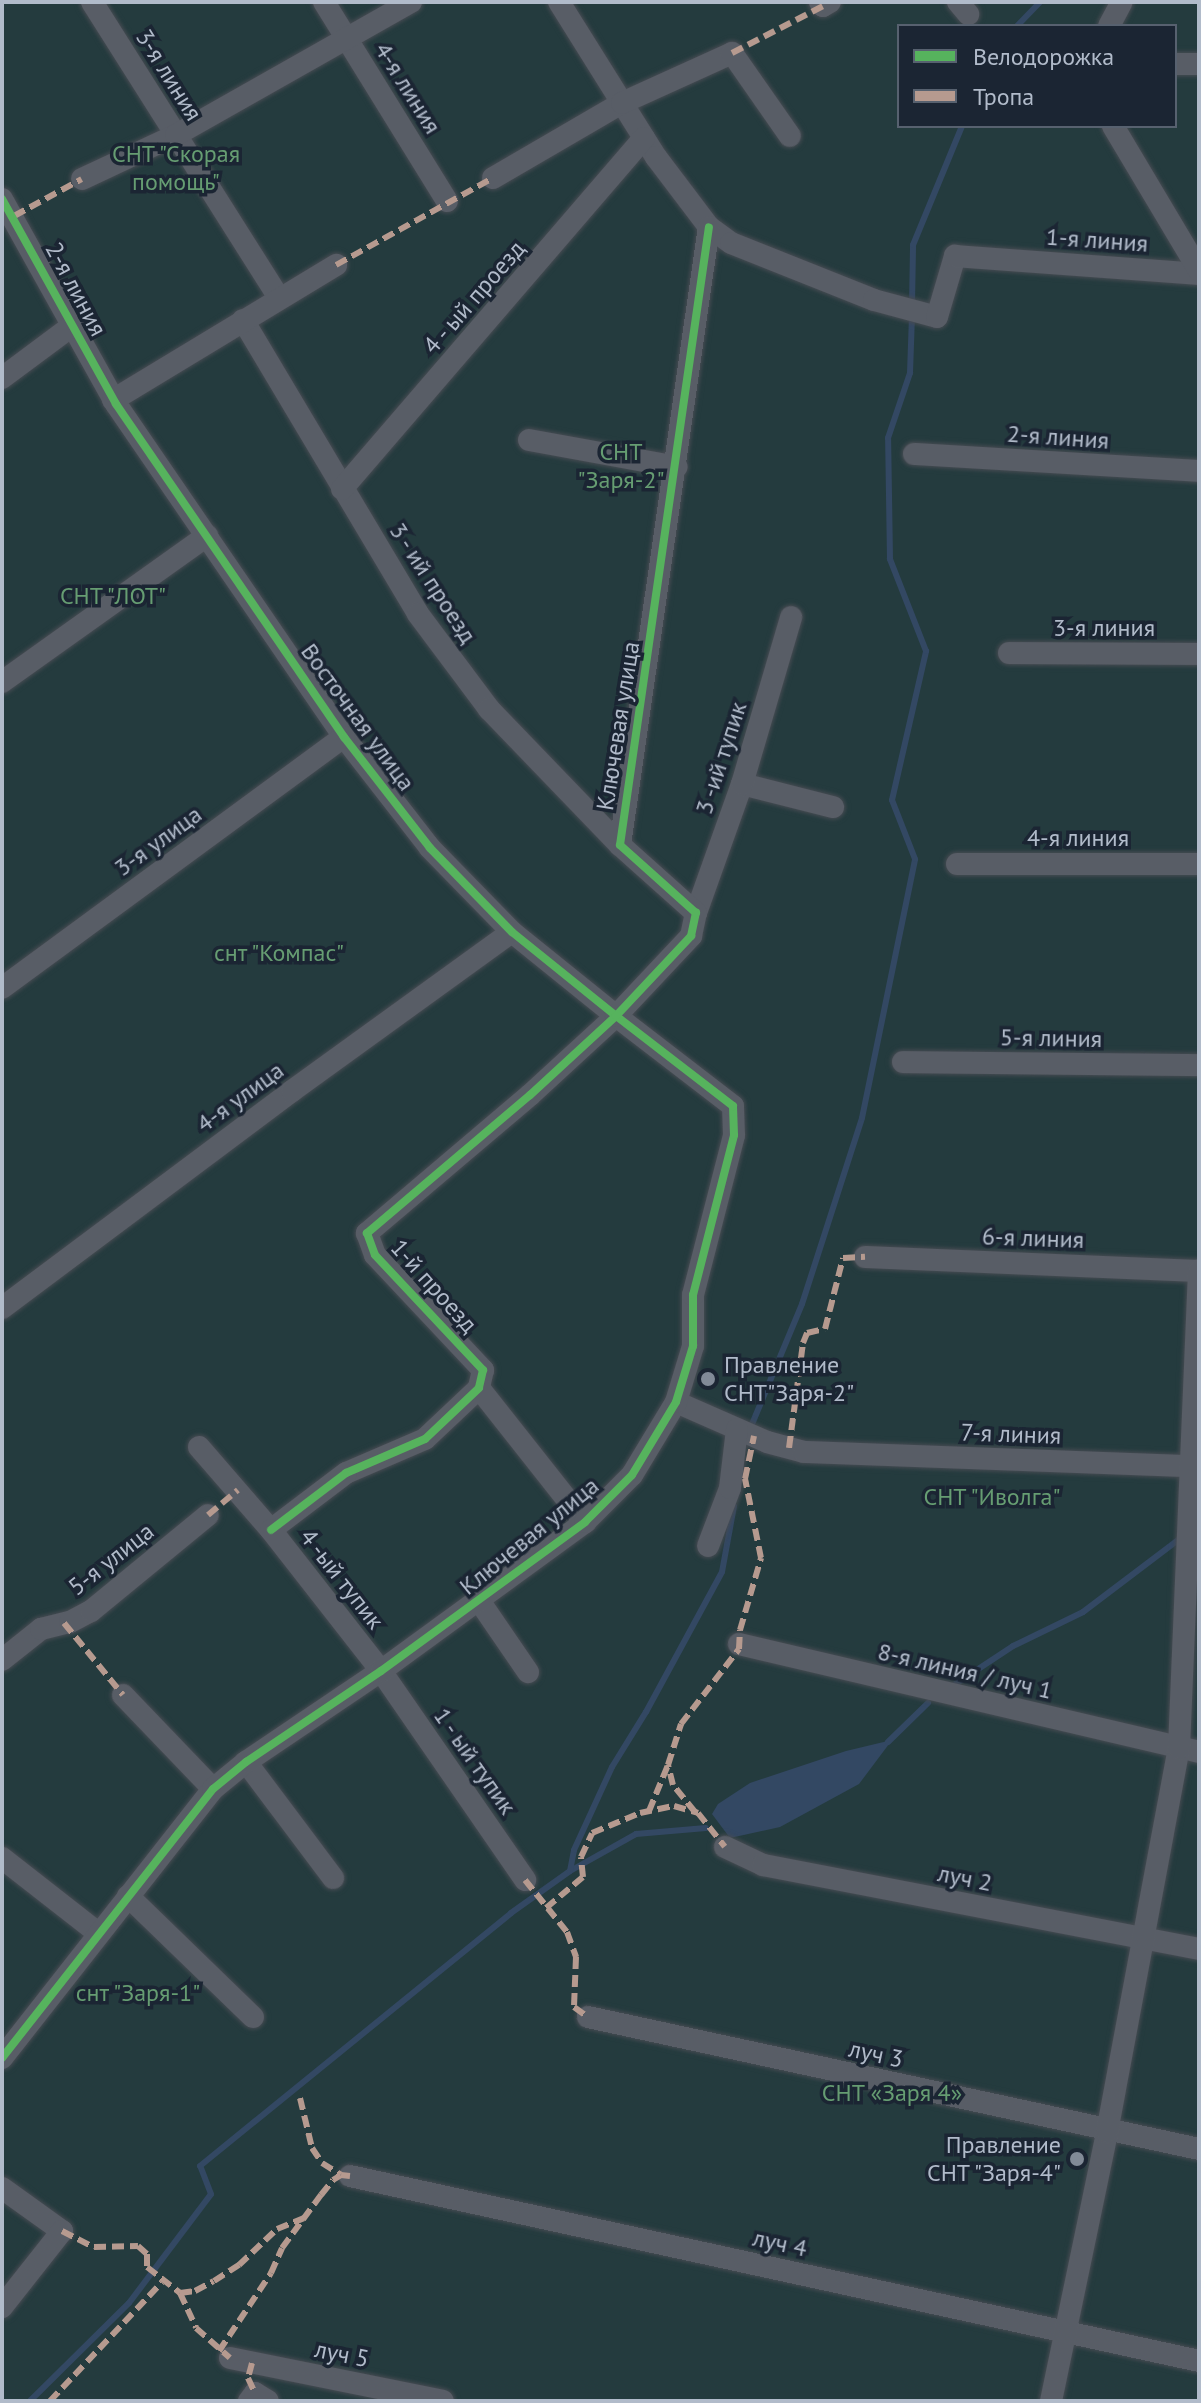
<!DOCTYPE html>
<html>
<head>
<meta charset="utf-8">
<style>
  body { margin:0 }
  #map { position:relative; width:1201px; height:2403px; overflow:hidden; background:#272f38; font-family:"PT Sans",sans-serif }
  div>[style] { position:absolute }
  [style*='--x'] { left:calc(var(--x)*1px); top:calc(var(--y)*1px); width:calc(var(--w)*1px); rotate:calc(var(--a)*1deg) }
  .green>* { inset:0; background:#243b3e }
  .water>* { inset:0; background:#334863 }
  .stream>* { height:6px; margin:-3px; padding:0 3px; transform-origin:3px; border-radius:3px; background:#334863 }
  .roads { filter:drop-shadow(0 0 2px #464b52) drop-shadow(0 0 2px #464b52) }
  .minor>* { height:22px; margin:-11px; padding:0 11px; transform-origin:11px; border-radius:11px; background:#585d66 }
  .quiet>* { height:6px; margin-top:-3px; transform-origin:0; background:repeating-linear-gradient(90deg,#b69a8f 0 12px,transparent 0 18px) }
  .cycleway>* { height:8px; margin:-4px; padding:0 4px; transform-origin:4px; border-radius:4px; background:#56b35d }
  .dots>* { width:22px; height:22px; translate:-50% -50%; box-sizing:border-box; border:4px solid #1b2533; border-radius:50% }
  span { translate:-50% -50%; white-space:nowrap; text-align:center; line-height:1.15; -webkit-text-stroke:7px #1b2533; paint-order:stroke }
  .street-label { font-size:24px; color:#b1bbca }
  .park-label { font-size:24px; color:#669d72 }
  .poi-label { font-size:24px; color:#b1bbca }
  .left { translate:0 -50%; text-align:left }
  .right { translate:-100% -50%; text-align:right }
  .frame { position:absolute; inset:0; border:4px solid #b1bbca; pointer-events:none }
  .legend { position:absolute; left:897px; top:24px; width:280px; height:104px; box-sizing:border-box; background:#1b2533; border:2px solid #57616f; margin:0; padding:10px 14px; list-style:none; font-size:24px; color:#b1bbca }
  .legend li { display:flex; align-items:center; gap:16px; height:40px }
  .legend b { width:40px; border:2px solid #57616f }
</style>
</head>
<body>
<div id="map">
  <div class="green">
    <div style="clip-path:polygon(evenodd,2px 2px,1199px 2px,1199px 2401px,2px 2401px,2px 2px,899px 26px,1175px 26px,1175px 126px,899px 126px,899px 26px)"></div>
  </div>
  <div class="water">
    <div style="clip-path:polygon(892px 1740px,859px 1784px,780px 1827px,730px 1838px,712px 1814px,718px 1804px,750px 1783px,846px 1751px)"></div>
  </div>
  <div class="stream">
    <div style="--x:1017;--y:26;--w:33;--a:-46"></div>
    <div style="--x:912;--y:305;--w:60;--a:-89"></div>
    <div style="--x:913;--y:245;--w:129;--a:-67.6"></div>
    <div style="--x:750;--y:1429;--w:135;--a:-67.4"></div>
    <div style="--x:802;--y:1304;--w:195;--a:-72.1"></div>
    <div style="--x:862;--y:1118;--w:264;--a:-78.4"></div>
    <div style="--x:915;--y:859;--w:63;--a:-111.3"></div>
    <div style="--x:892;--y:800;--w:153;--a:-77.1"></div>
    <div style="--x:926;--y:651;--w:99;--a:-111.4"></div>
    <div style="--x:890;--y:559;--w:121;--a:-90.9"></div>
    <div style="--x:888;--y:438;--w:69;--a:-71.3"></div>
    <div style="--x:910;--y:373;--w:57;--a:-88"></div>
    <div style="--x:951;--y:1687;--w:74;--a:-33.5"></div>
    <div style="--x:1013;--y:1646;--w:78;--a:-25.9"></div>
    <div style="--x:1083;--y:1612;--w:124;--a:-37.1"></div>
    <div style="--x:888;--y:1742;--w:56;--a:-44.3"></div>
    <div style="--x:570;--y:1871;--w:76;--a:-29.3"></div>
    <div style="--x:636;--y:1834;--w:70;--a:-4.9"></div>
    <div style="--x:30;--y:2401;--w:139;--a:-44.7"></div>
    <div style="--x:129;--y:2303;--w:136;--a:-53"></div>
    <div style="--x:211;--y:2194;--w:30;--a:-111"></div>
    <div style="--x:200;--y:2166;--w:401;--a:-39.1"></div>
    <div style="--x:511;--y:1913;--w:72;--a:-35.4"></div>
    <div style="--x:570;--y:1871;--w:21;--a:-79"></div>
    <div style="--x:574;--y:1850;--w:91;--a:-65.4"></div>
    <div style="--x:612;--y:1767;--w:65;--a:-58.3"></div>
    <div style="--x:646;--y:1712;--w:159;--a:-61.5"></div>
    <div style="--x:722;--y:1572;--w:67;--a:-79.7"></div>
  </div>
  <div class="roads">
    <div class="minor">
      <div style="--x:92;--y:2;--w:350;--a:57.7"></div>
      <div style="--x:324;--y:2;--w:234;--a:58.3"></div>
      <div style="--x:559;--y:2;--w:183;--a:58"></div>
      <div style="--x:656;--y:157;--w:88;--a:52.9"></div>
      <div style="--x:709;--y:227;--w:27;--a:36"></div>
      <div style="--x:731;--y:243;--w:154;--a:21.7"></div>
      <div style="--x:874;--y:300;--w:65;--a:15.1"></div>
      <div style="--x:937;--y:317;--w:64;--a:-73.6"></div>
      <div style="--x:955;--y:256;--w:245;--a:4.2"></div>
      <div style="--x:820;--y:2;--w:5;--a:53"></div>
      <div style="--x:823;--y:6;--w:8;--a:-30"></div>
      <div style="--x:958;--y:2;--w:16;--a:50"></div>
      <div style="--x:1109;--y:26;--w:27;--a:-62"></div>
      <div style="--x:1175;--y:64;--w:24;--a:0"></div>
      <div style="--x:1113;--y:126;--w:168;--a:59.2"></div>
      <div style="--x:493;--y:178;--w:149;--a:-30.2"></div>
      <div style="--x:622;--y:103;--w:121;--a:-24.4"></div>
      <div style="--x:732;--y:53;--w:101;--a:55.1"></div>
      <div style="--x:82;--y:179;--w:104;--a:-25.1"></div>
      <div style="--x:176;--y:135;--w:270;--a:-29.5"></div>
      <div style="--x:2;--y:199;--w:235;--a:60.9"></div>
      <div style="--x:116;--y:404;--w:404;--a:55.6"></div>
      <div style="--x:344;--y:737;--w:140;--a:52.2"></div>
      <div style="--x:430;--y:848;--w:117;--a:45.7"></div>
      <div style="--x:512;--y:932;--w:134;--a:38.9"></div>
      <div style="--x:616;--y:1016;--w:117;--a:137.4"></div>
      <div style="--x:530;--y:1095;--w:214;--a:139.7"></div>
      <div style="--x:367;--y:1233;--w:23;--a:70"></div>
      <div style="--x:375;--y:1255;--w:158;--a:46.8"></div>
      <div style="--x:483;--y:1370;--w:18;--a:103"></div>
      <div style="--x:479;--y:1388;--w:74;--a:136.6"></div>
      <div style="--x:425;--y:1439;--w:86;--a:156.7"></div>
      <div style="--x:346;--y:1473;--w:94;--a:142.8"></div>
      <div style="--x:243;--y:320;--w:342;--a:59.2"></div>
      <div style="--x:418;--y:614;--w:119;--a:53.2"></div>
      <div style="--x:489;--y:709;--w:189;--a:46.1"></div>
      <div style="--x:2;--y:378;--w:89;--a:-36.7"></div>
      <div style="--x:113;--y:400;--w:261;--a:-31.2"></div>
      <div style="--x:529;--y:440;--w:150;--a:10.3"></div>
      <div style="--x:914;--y:454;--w:286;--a:3.4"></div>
      <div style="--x:342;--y:489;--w:463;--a:-49.3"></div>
      <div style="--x:1009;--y:653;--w:190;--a:0.3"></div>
      <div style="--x:2;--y:682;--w:252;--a:-35.5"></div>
      <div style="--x:742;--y:784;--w:94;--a:14.2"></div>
      <div style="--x:957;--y:864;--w:242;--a:0"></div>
      <div style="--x:696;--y:913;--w:137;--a:-70.4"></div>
      <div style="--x:742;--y:784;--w:174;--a:-73.6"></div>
      <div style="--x:2;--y:988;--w:424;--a:-36.3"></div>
      <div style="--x:903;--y:1062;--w:296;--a:0.6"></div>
      <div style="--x:865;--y:1257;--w:334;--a:2.4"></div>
      <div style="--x:2;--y:1308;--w:362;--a:-36.8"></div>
      <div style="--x:292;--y:1091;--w:271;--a:-35.9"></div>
      <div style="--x:479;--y:1388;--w:171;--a:51.7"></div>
      <div style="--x:676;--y:1402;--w:99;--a:23.7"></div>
      <div style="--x:767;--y:1442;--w:38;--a:15"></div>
      <div style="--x:804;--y:1452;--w:390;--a:2.1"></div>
      <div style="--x:199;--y:1447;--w:110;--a:49.1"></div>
      <div style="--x:271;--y:1530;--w:179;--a:52"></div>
      <div style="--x:381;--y:1671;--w:254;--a:55.4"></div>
      <div style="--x:708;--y:1546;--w:62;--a:-69.2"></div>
      <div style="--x:730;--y:1488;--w:59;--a:-83.2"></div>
      <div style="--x:480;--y:1602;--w:85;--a:55.6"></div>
      <div style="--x:739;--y:1644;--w:473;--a:13.2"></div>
      <div style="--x:2;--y:1660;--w:50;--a:-38.5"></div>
      <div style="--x:41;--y:1629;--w:30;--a:-14"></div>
      <div style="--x:70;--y:1622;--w:24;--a:-28"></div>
      <div style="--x:91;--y:1611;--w:151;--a:-39.4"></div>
      <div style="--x:123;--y:1695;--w:130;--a:46.2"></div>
      <div style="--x:246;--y:1762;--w:145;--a:53.1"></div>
      <div style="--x:725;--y:1847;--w:42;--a:25.3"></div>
      <div style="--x:763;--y:1865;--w:444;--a:10.9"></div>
      <div style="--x:2;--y:1858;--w:122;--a:38"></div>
      <div style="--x:128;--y:1896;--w:174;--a:44.1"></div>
      <div style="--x:588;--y:2017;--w:625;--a:12.19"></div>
      <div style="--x:2;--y:2058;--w:342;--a:-51.9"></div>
      <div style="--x:213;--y:1789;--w:43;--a:-39.3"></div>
      <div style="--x:246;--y:1762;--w:163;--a:-34"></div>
      <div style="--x:381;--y:1671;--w:253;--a:-36.1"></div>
      <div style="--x:585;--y:1522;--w:66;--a:-45"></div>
      <div style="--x:632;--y:1475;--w:85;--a:-58.9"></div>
      <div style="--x:676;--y:1402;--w:59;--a:-73.1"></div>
      <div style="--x:693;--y:1346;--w:51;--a:-90"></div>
      <div style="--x:693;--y:1295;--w:165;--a:-75.6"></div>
      <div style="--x:734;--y:1135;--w:29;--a:-92"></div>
      <div style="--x:733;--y:1106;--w:148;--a:-142.4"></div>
      <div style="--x:616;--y:1016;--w:110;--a:-46.8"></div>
      <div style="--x:691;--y:936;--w:24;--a:-78"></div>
      <div style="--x:696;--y:913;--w:102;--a:-138.2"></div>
      <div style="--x:620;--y:845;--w:624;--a:-81.81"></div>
      <div style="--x:350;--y:2176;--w:869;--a:12.29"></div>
      <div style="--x:2;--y:2188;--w:74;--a:35.6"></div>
      <div style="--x:62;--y:2231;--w:97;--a:128.3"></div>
      <div style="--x:230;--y:2358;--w:217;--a:11.4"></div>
      <div style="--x:249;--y:2401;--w:10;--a:-53"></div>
      <div style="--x:255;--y:2393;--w:15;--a:32"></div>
      <div style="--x:1051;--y:2401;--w:275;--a:-78.2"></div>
      <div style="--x:1107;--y:2132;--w:391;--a:-79.4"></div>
      <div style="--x:1179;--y:1748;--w:478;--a:-87.6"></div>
    </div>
  </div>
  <div class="quiet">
    <div style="--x:732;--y:53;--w:102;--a:-27.3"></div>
    <div style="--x:14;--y:216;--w:77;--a:-28.6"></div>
    <div style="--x:336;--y:265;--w:179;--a:-29"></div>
    <div style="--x:789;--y:1448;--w:106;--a:-82.4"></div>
    <div style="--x:803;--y:1343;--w:11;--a:-68"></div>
    <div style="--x:807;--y:1333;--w:18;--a:-13"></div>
    <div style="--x:825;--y:1329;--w:73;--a:-75.8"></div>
    <div style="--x:843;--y:1258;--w:22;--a:-3"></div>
    <div style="--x:208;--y:1515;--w:39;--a:-40"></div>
    <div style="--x:64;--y:1623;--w:93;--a:50.7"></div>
    <div style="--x:649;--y:1811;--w:50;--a:-67.6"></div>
    <div style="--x:695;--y:1812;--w:35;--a:-129"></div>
    <div style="--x:673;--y:1785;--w:21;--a:-104"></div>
    <div style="--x:668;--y:1765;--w:43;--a:-72.4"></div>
    <div style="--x:681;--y:1724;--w:95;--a:-52.3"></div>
    <div style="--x:739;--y:1649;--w:19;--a:-87"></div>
    <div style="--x:740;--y:1630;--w:75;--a:-73.7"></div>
    <div style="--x:761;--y:1558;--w:81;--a:-101.4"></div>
    <div style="--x:745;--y:1479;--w:44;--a:-78.2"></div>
    <div style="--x:525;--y:1880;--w:67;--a:51.1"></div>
    <div style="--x:567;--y:1932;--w:27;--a:70"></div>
    <div style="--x:576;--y:1957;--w:50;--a:92.3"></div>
    <div style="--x:574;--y:2007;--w:17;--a:36"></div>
    <div style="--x:546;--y:1908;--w:48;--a:-40"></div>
    <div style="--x:583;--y:1877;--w:20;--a:-96"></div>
    <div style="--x:581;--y:1857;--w:26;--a:-65"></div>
    <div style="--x:592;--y:1833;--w:52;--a:-22.6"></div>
    <div style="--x:640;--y:1813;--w:35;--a:-12"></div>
    <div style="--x:674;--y:1806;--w:25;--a:16"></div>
    <div style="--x:698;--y:1813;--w:43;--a:51.5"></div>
    <div style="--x:300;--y:2098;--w:51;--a:76.5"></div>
    <div style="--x:312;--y:2148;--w:18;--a:56"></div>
    <div style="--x:322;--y:2163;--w:22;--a:32"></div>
    <div style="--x:62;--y:2231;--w:36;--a:27"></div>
    <div style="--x:94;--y:2247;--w:44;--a:-1.3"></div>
    <div style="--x:138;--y:2246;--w:12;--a:42"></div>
    <div style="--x:147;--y:2254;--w:13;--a:90"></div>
    <div style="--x:147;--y:2267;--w:42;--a:38.2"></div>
    <div style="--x:180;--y:2293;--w:38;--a:65"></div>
    <div style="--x:196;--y:2328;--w:45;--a:41.4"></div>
    <div style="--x:180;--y:2293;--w:15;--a:-8"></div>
    <div style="--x:195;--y:2291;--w:21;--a:-28"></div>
    <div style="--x:214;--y:2281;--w:30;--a:-33"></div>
    <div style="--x:239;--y:2265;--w:52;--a:-43.5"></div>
    <div style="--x:277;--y:2229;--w:29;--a:-22"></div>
    <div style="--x:219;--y:2351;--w:94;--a:-56.3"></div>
    <div style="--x:271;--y:2273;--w:27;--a:-66"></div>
    <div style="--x:282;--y:2248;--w:66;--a:-53.7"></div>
    <div style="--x:321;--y:2195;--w:19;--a:-51"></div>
    <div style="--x:333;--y:2180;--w:9;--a:-32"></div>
    <div style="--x:341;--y:2175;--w:9;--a:6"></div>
    <div style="--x:252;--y:2363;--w:16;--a:105"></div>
    <div style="--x:248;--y:2378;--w:17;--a:65"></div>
    <div style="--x:50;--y:2401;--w:163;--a:-46.7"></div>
  </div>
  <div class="cycleway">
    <div style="--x:2;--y:199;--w:235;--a:60.9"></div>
    <div style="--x:116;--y:404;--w:404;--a:55.6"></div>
    <div style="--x:344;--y:737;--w:140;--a:52.2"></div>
    <div style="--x:430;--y:848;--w:117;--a:45.7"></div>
    <div style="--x:512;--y:932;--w:134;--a:38.9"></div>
    <div style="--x:616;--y:1016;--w:117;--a:137.4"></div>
    <div style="--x:530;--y:1095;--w:214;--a:139.7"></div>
    <div style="--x:367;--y:1233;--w:23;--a:70"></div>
    <div style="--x:375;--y:1255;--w:158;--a:46.8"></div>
    <div style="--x:483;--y:1370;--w:18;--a:103"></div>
    <div style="--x:479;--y:1388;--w:74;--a:136.6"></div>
    <div style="--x:425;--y:1439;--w:86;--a:156.7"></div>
    <div style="--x:346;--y:1473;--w:94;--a:142.8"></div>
    <div style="--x:2;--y:2058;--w:342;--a:-51.9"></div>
    <div style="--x:213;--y:1789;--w:43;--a:-39.3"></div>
    <div style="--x:246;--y:1762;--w:163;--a:-34"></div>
    <div style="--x:381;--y:1671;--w:253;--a:-36.1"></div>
    <div style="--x:585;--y:1522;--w:66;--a:-45"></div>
    <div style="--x:632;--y:1475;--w:85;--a:-58.9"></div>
    <div style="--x:676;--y:1402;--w:59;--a:-73.1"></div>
    <div style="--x:693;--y:1346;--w:51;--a:-90"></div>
    <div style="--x:693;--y:1295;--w:165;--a:-75.6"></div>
    <div style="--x:734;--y:1135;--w:29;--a:-92"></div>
    <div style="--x:733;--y:1106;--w:148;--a:-142.4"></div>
    <div style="--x:616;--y:1016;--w:110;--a:-46.8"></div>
    <div style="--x:691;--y:936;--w:24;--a:-78"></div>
    <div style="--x:696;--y:913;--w:102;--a:-138.2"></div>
    <div style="--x:620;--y:845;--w:624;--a:-81.81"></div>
  </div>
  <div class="dots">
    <div style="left:708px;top:1379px;background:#818a97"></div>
    <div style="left:1077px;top:2159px;background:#818a97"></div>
  </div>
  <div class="street-label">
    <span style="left:169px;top:75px;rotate:58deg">3-я линия</span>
    <span style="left:408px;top:88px;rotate:58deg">4-я линия</span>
    <span style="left:1097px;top:240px;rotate:4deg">1-я линия</span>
    <span style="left:76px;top:289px;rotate:62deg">2-я линия</span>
    <span style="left:474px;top:297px;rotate:-49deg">4 - ый проезд</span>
    <span style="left:1058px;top:437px;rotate:4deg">2-я линия</span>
    <span style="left:433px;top:583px;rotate:57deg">3 - ий проезд</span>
    <span style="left:1104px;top:628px">3-я линия</span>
    <span style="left:358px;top:717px;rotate:54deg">Восточная улица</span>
    <span style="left:618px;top:726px;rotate:-81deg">Ключевая улица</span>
    <span style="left:721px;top:758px;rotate:-72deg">3 -ий тупик</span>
    <span style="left:1078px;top:838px">4-я линия</span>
    <span style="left:158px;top:841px;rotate:-36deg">3-я улица</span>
    <span style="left:1051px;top:1038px;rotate:1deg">5-я линия</span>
    <span style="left:240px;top:1097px;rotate:-36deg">4-я улица</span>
    <span style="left:1033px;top:1238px;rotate:2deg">6-я линия</span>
    <span style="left:434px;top:1286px;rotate:48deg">1-й проезд</span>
    <span style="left:1011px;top:1434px;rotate:2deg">7-я линия</span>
    <span style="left:529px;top:1536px;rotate:-39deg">Ключевая улица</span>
    <span style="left:111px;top:1559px;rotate:-38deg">5-я улица</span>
    <span style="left:342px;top:1579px;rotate:52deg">4 -ый тупик</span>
    <span style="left:965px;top:1671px;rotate:13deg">8-я линия / луч 1</span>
    <span style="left:475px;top:1761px;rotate:55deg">1 - ый тупик</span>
    <span style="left:965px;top:1878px;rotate:11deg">луч 2</span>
    <span style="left:876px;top:2054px;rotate:12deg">луч 3</span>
    <span style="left:780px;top:2243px;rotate:12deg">луч 4</span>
    <span style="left:342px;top:2354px;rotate:11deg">луч 5</span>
  </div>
  <div class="park-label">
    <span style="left:176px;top:168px">СНТ "Скорая<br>помощь"</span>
    <span style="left:621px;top:466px">СНТ<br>"Заря-2"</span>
    <span style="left:113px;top:596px">СНТ "ЛОТ"</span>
    <span style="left:279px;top:953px">снт "Компас"</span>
    <span style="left:992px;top:1497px">СНТ "Иволга"</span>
    <span style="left:138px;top:1993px">снт "Заря-1"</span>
    <span style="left:892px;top:2093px">СНТ «Заря 4»</span>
  </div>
  <div class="poi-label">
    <span class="left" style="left:724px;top:1379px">Правление<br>СНТ"Заря-2"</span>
    <span class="right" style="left:1061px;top:2159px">Правление<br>СНТ "Заря-4"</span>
  </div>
  <div class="frame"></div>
  <ul class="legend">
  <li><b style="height:10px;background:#56b35d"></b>Велодорожка</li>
  <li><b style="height:10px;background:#b69a8f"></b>Тропа</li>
  </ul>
</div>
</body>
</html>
